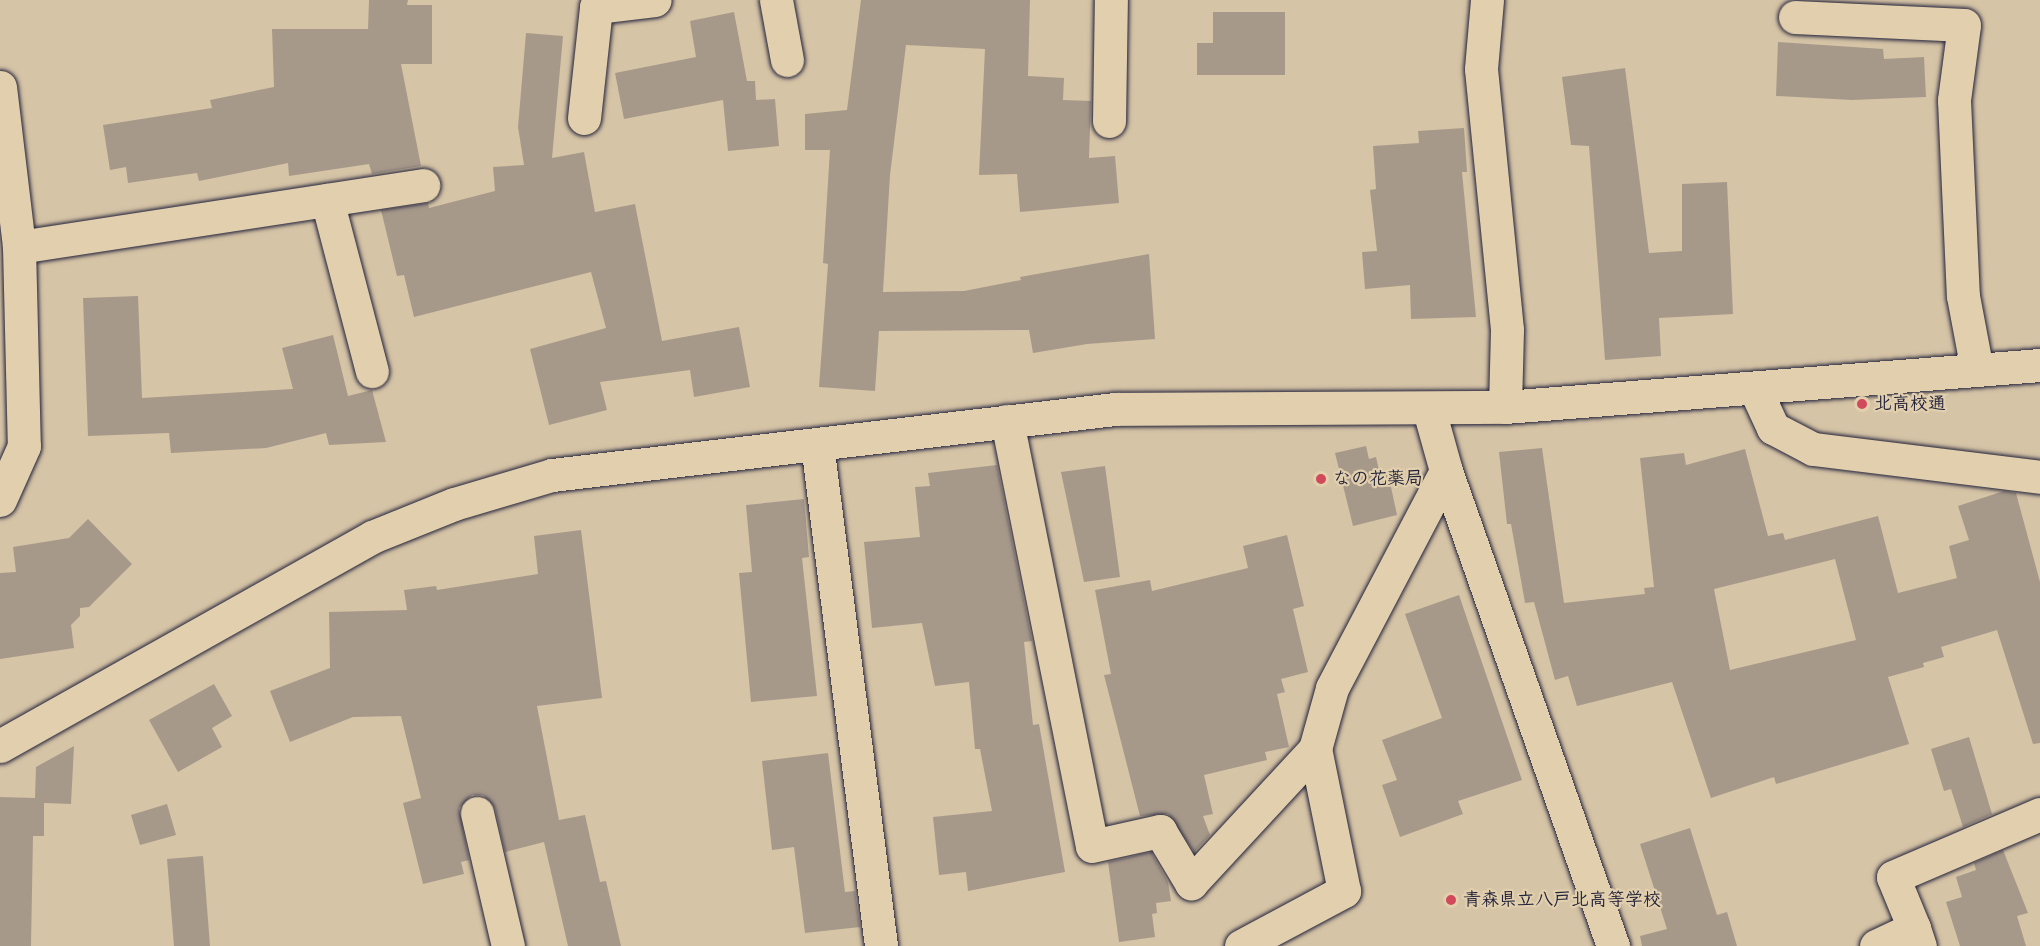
<!DOCTYPE html>
<html>
<head>
<meta charset="utf-8">
<style>
  body { margin:0 }
  #map { position:relative; width:2040px; height:946px; overflow:hidden; background:#d6c4a6; font-family:"Architects Daughter","Klee One",sans-serif }
  div>[style] { position:absolute }
  [style*='--x'] { left:calc(var(--x)*1px); top:calc(var(--y)*1px); width:calc(var(--w)*1px); rotate:calc(var(--a)*1deg) }
  .building>* { inset:0; background:#a7998a }
  .roads { filter:drop-shadow(0 0 2px #22223b) drop-shadow(0 0 2px #22223b) }
  .minor>* { height:33px; margin:-16.5px; padding:0 16.5px; transform-origin:16.5px; border-radius:16.5px; background:#e1cfad }
  .tertiary>* { height:33px; margin:-16.5px; padding:0 16.5px; transform-origin:16.5px; border-radius:16.5px; background:#e1cfad }
  .dots>* { width:16px; height:16px; translate:-50% -50%; box-sizing:border-box; border:3px solid #e1cfad; border-radius:50% }
  span { translate:-50% -50%; white-space:nowrap; text-align:center; line-height:1.15; -webkit-text-stroke:4.5px #e1cfad; paint-order:stroke }
  .poi-label { font-size:18px; color:#22223b; font-weight:700 }
  .left { translate:0 -50%; text-align:left }
</style>
</head>
<body>
<div id="map">
  <div class="building">
    <div style="clip-path:polygon(369px 0,408px 0,407px 5px,432px 5px,432px 64px,401px 64px,421px 166px,372px 174px,369px 164px,289px 176px,288px 163px,199px 181px,197px 173px,128px 183px,126px 167px,110px 170px,103px 125px,212px 108px,210px 100px,274px 87px,272px 29px,368px 29px)"></div>
    <div style="clip-path:polygon(861px 0,1030px 0,1028px 76px,1064px 78px,1063px 100px,1091px 101px,1089px 158px,1115px 156px,1119px 203px,1020px 212px,1017px 174px,979px 175px,985px 49px,906px 45px,890px 175px,883px 292px,964px 291px,1021px 280px,1020px 277px,1149px 254px,1155px 339px,1087px 344px,1033px 353px,1029px 330px,879px 331px,875px 391px,819px 387px,828px 264px,823px 263px,830px 150px,805px 150px,805px 114px,847px 110px)"></div>
    <div style="clip-path:polygon(734px 12px,747px 81px,755px 81px,756px 100px,775px 99px,779px 146px,728px 151px,723px 100px,624px 119px,615px 73px,696px 57px,690px 21px)"></div>
    <div style="clip-path:polygon(1213px 12px,1285px 12px,1285px 75px,1197px 75px,1197px 43px,1213px 43px)"></div>
    <div style="clip-path:polygon(526px 33px,563px 36px,552px 158px,584px 152px,595px 212px,635px 204px,662px 341px,739px 327px,750px 387px,694px 397px,690px 370px,600px 382px,607px 410px,549px 425px,530px 349px,606px 328px,591px 272px,414px 317px,404px 275px,397px 276px,381px 210px,428px 203px,429px 208px,495px 191px,493px 167px,524px 165px,518px 127px)"></div>
    <div style="clip-path:polygon(1778px 42px,1883px 49px,1884px 59px,1924px 57px,1926px 97px,1852px 100px,1776px 96px)"></div>
    <div style="clip-path:polygon(1625px 68px,1649px 253px,1682px 251px,1682px 184px,1727px 182px,1733px 314px,1659px 318px,1661px 356px,1605px 360px,1589px 146px,1571px 145px,1562px 77px)"></div>
    <div style="clip-path:polygon(1464px 128px,1467px 172px,1462px 172px,1476px 317px,1411px 319px,1410px 285px,1365px 289px,1362px 252px,1377px 251px,1370px 190px,1376px 189px,1373px 146px,1419px 143px,1418px 131px)"></div>
    <div style="clip-path:polygon(138px 296px,142px 398px,293px 389px,282px 348px,333px 335px,348px 396px,372px 390px,386px 442px,329px 445px,326px 433px,266px 448px,171px 453px,169px 433px,88px 436px,83px 298px)"></div>
    <div style="clip-path:polygon(1366px 446px,1369px 459px,1376px 457px,1380px 475px,1388px 473px,1397px 515px,1353px 526px,1335px 453px)"></div>
    <div style="clip-path:polygon(evenodd,1542px 448px,1564px 603px,1645px 594px,1644px 588px,1654px 587px,1640px 458px,1684px 453px,1686px 465px,1745px 449px,1768px 536px,1783px 533px,1785px 540px,1878px 516px,1898px 593px,1957px 578px,1949px 546px,1969px 540px,1958px 506px,2004px 491px,2016px 493px,2040px 582px,2040px 743px,2033px 744px,1997px 630px,1941px 647px,1944px 657px,1923px 663px,1924px 667px,1888px 677px,1909px 744px,1776px 784px,1774px 777px,1711px 798px,1672px 682px,1577px 706px,1568px 676px,1555px 680px,1534px 602px,1525px 603px,1511px 524px,1507px 524px,1499px 452px,1542px 448px,1835px 559px,1856px 640px,1730px 670px,1714px 589px,1835px 559px)"></div>
    <div style="clip-path:polygon(997px 465px,1032px 641px,1024px 642px,1033px 725px,1039px 724px,1065px 872px,968px 891px,966px 872px,939px 875px,933px 817px,992px 811px,980px 749px,975px 749px,969px 682px,935px 686px,922px 623px,872px 628px,864px 542px,920px 537px,915px 487px,930px 486px,928px 473px)"></div>
    <div style="clip-path:polygon(1105px 466px,1120px 577px,1084px 582px,1061px 472px)"></div>
    <div style="clip-path:polygon(804px 499px,809px 557px,802px 558px,817px 696px,751px 702px,739px 573px,752px 572px,746px 505px)"></div>
    <div style="clip-path:polygon(88px 519px,132px 564px,89px 607px,80px 608px,80px 616px,71px 625px,74px 648px,0 659px,0 573px,16px 572px,13px 547px,69px 538px)"></div>
    <div style="clip-path:polygon(581px 530px,602px 698px,537px 706px,559px 820px,585px 815px,600px 882px,606px 881px,621px 946px,568px 946px,544px 842px,505px 852px,495px 808px,483px 795px,472px 795px,459px 808px,469px 860px,461px 862px,464px 874px,423px 884px,403px 803px,421px 798px,401px 716px,353px 717px,290px 742px,270px 691px,330px 668px,329px 612px,407px 610px,404px 590px,436px 586px,437px 590px,538px 574px,534px 536px)"></div>
    <div style="clip-path:polygon(1287px 535px,1304px 606px,1293px 609px,1308px 672px,1281px 679px,1285px 692px,1277px 694px,1289px 747px,1265px 752px,1267px 760px,1204px 775px,1213px 814px,1203px 816px,1210px 835px,1194px 852px,1168px 814px,1140px 816px,1104px 675px,1111px 674px,1095px 590px,1150px 580px,1152px 591px,1248px 568px,1243px 546px)"></div>
    <div style="clip-path:polygon(1459px 595px,1522px 780px,1458px 801px,1463px 814px,1400px 837px,1382px 785px,1397px 780px,1382px 740px,1442px 718px,1405px 614px)"></div>
    <div style="clip-path:polygon(214px 684px,232px 716px,212px 728px,222px 747px,178px 772px,149px 720px)"></div>
    <div style="clip-path:polygon(1969px 737px,1992px 814px,1963px 827px,1951px 789px,1944px 791px,1931px 749px)"></div>
    <div style="clip-path:polygon(74px 746px,71px 804px,44px 803px,44px 836px,33px 836px,31px 946px,0 946px,0 797px,35px 798px,36px 767px)"></div>
    <div style="clip-path:polygon(828px 753px,845px 892px,855px 891px,860px 927px,805px 933px,794px 847px,772px 850px,762px 761px)"></div>
    <div style="clip-path:polygon(167px 804px,176px 835px,140px 845px,131px 815px)"></div>
    <div style="clip-path:polygon(1690px 828px,1717px 915px,1727px 912px,1737px 946px,1642px 946px,1640px 936px,1667px 929px,1640px 844px)"></div>
    <div style="clip-path:polygon(2003px 850px,2028px 913px,2017px 916px,2026px 946px,1960px 946px,1946px 902px,1962px 897px,1956px 877px,1976px 870px,1974px 863px)"></div>
    <div style="clip-path:polygon(1151px 852px,1168px 882px,1171px 901px,1156px 903px,1157px 913px,1152px 914px,1155px 937px,1119px 942px,1108px 862px)"></div>
    <div style="clip-path:polygon(203px 856px,210px 946px,174px 946px,167px 859px)"></div>
  </div>
  <div class="roads">
    <div class="minor">
      <div style="--x:776;--y:0;--w:61;--a:79.6"></div>
      <div style="--x:1487;--y:0;--w:69;--a:95"></div>
      <div style="--x:1481;--y:69;--w:262;--a:84.3"></div>
      <div style="--x:1507;--y:330;--w:77;--a:91.5"></div>
      <div style="--x:1795;--y:17;--w:169;--a:2.7"></div>
      <div style="--x:1964;--y:25;--w:76;--a:97.6"></div>
      <div style="--x:1954;--y:100;--w:196;--a:87.4"></div>
      <div style="--x:1963;--y:296;--w:75;--a:79.3"></div>
      <div style="--x:0;--y:87;--w:161;--a:83.2"></div>
      <div style="--x:19;--y:247;--w:199;--a:88.6"></div>
      <div style="--x:24;--y:446;--w:59;--a:114"></div>
      <div style="--x:584;--y:118;--w:112;--a:-83.8"></div>
      <div style="--x:596;--y:7;--w:59;--a:-6.8"></div>
      <div style="--x:1109;--y:121;--w:121;--a:-89.1"></div>
      <div style="--x:327;--y:200;--w:177;--a:75.3"></div>
      <div style="--x:19;--y:247;--w:409;--a:-8.7"></div>
      <div style="--x:1755;--y:389;--w:43;--a:65.2"></div>
      <div style="--x:1773;--y:428;--w:45;--a:27.7"></div>
      <div style="--x:1813;--y:449;--w:229;--a:7"></div>
      <div style="--x:1007;--y:421;--w:433;--a:78.7"></div>
      <div style="--x:1092;--y:846;--w:70;--a:-12.4"></div>
      <div style="--x:1160;--y:831;--w:61;--a:59.2"></div>
      <div style="--x:1191;--y:883;--w:183;--a:-47.2"></div>
      <div style="--x:817;--y:444;--w:506;--a:82.73"></div>
      <div style="--x:477;--y:813;--w:137;--a:76.9"></div>
      <div style="--x:1914;--y:928;--w:55;--a:-112.4"></div>
      <div style="--x:1893;--y:877;--w:160;--a:-23.2"></div>
      <div style="--x:1241;--y:946;--w:117;--a:-28.1"></div>
      <div style="--x:1344;--y:891;--w:145;--a:-101.5"></div>
      <div style="--x:1315;--y:749;--w:63;--a:-74.4"></div>
      <div style="--x:1332;--y:688;--w:245;--a:-62.3"></div>
      <div style="--x:1876;--y:946;--w:42;--a:-25.3"></div>
      <div style="--x:1914;--y:928;--w:19;--a:72"></div>
    </div>
    <div class="tertiary">
      <div style="--x:1429;--y:410;--w:63;--a:74.4"></div>
      <div style="--x:1446;--y:471;--w:504;--a:70.63"></div>
      <div style="--x:0;--y:746;--w:427;--a:-29.3"></div>
      <div style="--x:372;--y:537;--w:88;--a:-21.9"></div>
      <div style="--x:454;--y:504;--w:102;--a:-16.5"></div>
      <div style="--x:552;--y:475;--w:567;--a:-6.69"></div>
      <div style="--x:1115;--y:409;--w:390;--a:-0.3"></div>
      <div style="--x:1505;--y:407;--w:537;--a:-4.49"></div>
    </div>
  </div>
  <div class="dots">
    <div style="left:1862px;top:404px;background:#d1495b"></div>
    <div style="left:1321px;top:479px;background:#d1495b"></div>
    <div style="left:1451px;top:900px;background:#d1495b"></div>
  </div>
  <div class="poi-label">
    <span class="left" style="left:1874px;top:404px">北高校通</span>
    <span class="left" style="left:1333px;top:479px">なの花薬局</span>
    <span class="left" style="left:1463px;top:900px">青森県立八戸北高等学校</span>
  </div>
</div>
</body>
</html>
